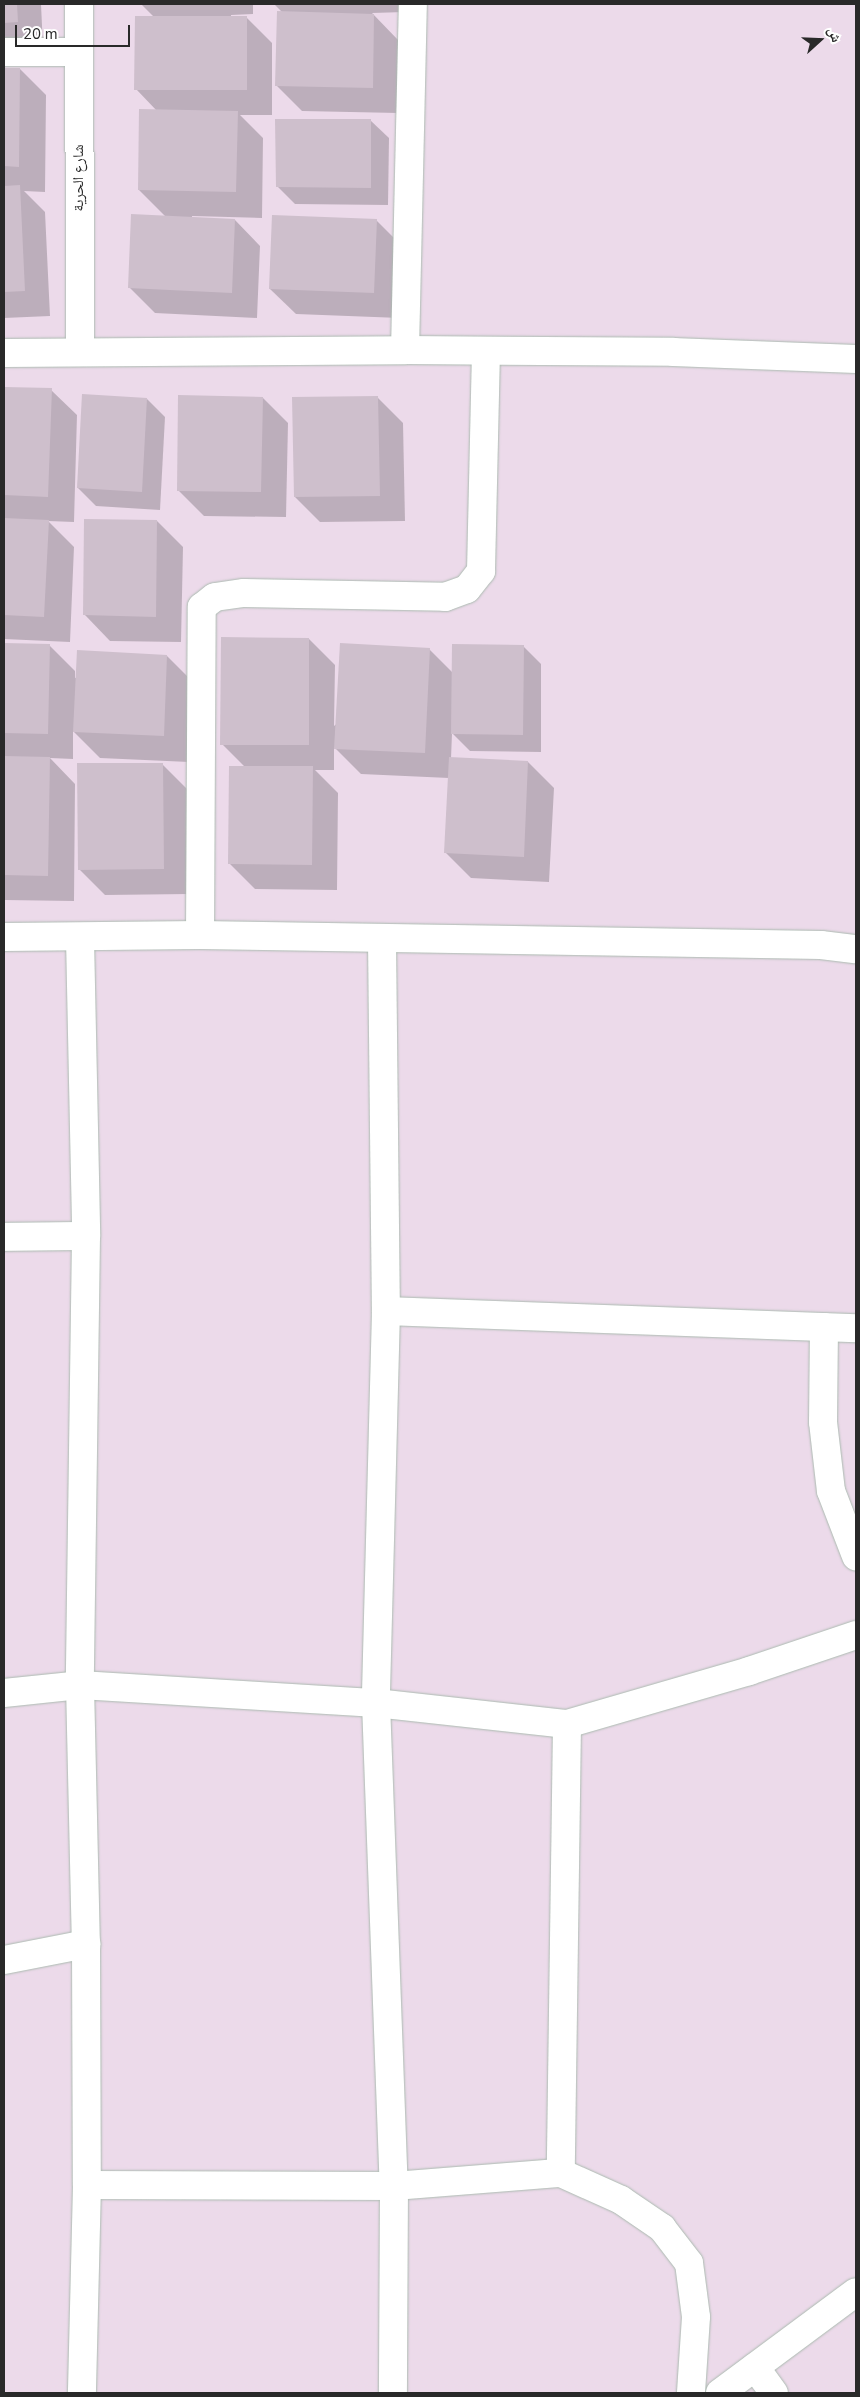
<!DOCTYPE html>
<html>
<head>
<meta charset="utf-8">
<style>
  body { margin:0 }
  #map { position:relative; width:860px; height:2397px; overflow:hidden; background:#ecdaea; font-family:"Nunito Sans","Noto Naskh Arabic",sans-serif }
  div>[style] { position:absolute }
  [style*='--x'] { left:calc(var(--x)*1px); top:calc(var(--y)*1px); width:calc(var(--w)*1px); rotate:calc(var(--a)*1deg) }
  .shadow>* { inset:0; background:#0003 }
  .building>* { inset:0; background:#cebfcc }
  .roads { filter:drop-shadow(0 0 1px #abbab0) drop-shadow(0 0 1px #abbab0) }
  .minor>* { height:28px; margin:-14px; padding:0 14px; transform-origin:14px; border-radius:14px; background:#fff }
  span { translate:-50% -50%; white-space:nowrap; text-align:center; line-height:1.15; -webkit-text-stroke:4px #fff; paint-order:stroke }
  .street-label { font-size:15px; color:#292929 }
  .frame { position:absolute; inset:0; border:5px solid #292929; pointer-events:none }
  .north { position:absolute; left:795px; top:15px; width:50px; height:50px; -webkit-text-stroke:4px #fff; paint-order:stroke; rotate:70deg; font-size:14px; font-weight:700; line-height:20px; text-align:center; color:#292929 }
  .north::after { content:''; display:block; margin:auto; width:18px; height:22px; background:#292929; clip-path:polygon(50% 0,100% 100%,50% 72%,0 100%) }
  .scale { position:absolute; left:15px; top:25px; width:115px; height:22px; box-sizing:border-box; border:2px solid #292929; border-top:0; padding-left:6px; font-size:15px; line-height:18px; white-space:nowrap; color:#292929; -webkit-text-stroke:4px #fff; paint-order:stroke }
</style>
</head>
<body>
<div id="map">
  <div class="shadow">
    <div style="clip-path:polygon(4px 4px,41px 4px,43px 47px,4px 49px)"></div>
    <div style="clip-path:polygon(141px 4px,253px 4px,253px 14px,231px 15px,231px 17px,246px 17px,272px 43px,272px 115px,240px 115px,263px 138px,262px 218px,192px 216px,192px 218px,235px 220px,260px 246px,257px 318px,155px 313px,130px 288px,166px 217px,139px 190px,157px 111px,136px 89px,154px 17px)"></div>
    <div style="clip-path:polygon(274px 4px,405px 4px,405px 12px,372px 13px,399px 41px,398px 113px,302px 111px,276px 85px,282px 12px)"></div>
    <div style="clip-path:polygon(4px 69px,20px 69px,46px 95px,45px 192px,24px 191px,45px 212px,50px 316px,4px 318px)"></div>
    <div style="clip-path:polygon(370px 120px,389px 138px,388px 205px,295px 204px,277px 186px)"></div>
    <div style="clip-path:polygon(376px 220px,402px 246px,400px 318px,296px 314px,270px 289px)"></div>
    <div style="clip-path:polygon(4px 388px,51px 390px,77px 415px,74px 522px,48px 521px,74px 547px,70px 642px,4px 639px)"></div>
    <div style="clip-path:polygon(377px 397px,403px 423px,405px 521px,320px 522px,295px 497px)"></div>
    <div style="clip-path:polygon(263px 398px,288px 423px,286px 517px,204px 516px,178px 490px)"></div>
    <div style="clip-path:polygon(147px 399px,165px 417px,160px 510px,96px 506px,78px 488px)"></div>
    <div style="clip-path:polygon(157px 521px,183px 547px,181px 642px,110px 641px,85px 615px)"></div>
    <div style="clip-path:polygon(309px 639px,335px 665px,334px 726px,429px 649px,453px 673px,523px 646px,541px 664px,541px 752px,470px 751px,452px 733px,451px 759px,528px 762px,554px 788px,549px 882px,471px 878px,445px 852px,449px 778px,361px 774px,334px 747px,334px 770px,315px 770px,338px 793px,337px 890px,255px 889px,230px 864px,245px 767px,222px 744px)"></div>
    <div style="clip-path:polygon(4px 644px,49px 645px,75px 671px,75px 678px,167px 656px,192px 681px,189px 762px,100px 758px,73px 731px,73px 759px,50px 758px,75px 784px,74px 901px,4px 900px)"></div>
    <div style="clip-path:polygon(162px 764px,188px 790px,189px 894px,105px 895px,79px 869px)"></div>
  </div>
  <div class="building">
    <div style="clip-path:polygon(4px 4px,17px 4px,18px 22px,4px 23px)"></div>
    <div style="clip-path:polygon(277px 11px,374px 14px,373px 88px,275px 86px)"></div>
    <div style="clip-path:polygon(135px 16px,247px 16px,247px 90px,134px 90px)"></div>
    <div style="clip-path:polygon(4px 68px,20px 68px,19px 167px,4px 166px)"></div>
    <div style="clip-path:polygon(139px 109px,238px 111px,236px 192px,138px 190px)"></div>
    <div style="clip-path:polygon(275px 119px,371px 119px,371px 188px,276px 187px)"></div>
    <div style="clip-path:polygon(20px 185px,25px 291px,4px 292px,4px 186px)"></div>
    <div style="clip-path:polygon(131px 214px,235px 219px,232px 293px,128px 288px)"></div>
    <div style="clip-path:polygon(272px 215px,377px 219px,374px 293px,269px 289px)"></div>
    <div style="clip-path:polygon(4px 387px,52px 388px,48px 497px,4px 495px)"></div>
    <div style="clip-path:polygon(82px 394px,147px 398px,142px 492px,77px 488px)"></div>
    <div style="clip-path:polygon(178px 395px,263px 397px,261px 492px,177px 491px)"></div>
    <div style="clip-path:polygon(378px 396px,380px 496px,294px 497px,292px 397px)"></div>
    <div style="clip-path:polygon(4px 518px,49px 520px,44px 617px,4px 615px)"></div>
    <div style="clip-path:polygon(84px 519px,157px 520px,156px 617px,83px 615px)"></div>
    <div style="clip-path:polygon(221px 637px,309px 638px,309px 745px,220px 745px)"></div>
    <div style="clip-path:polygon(4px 643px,50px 644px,48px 734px,4px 733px)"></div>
    <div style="clip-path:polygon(340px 643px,430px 648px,425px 753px,334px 749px)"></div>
    <div style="clip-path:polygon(452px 644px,524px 645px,523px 735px,451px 734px)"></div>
    <div style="clip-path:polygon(77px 650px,167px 655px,164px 736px,73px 732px)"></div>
    <div style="clip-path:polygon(4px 756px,50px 757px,48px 876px,4px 875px)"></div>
    <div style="clip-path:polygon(449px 757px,528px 761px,524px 857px,444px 853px)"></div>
    <div style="clip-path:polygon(77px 763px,163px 763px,164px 869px,78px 870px)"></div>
    <div style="clip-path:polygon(229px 766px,313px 766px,312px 865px,228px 864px)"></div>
  </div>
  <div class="roads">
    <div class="minor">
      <div style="--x:79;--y:4;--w:348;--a:89.8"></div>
      <div style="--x:4;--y:52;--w:75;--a:0"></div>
      <div style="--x:405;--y:350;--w:346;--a:-88.7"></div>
      <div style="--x:4;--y:353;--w:401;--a:-0.4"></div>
      <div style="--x:405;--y:350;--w:268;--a:0.4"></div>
      <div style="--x:673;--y:352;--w:183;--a:2.2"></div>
      <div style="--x:200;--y:935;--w:328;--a:-89.7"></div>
      <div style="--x:202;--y:607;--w:16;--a:-38"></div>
      <div style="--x:215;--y:597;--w:29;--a:-8"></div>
      <div style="--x:244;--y:593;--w:201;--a:1.1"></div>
      <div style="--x:445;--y:597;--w:23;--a:-20"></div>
      <div style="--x:467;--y:589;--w:23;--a:-52"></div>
      <div style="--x:481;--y:571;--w:220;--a:-88.7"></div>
      <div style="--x:4;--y:937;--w:196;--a:-0.6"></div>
      <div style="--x:200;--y:935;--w:621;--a:0.92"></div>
      <div style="--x:821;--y:945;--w:35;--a:7"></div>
      <div style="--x:80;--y:938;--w:298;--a:88.8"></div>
      <div style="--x:86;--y:1236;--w:449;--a:90.8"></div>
      <div style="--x:80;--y:1685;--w:259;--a:88.7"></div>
      <div style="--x:86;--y:1944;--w:241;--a:89.8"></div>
      <div style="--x:87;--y:2185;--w:208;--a:91.4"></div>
      <div style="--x:382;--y:939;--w:372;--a:89.4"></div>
      <div style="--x:386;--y:1311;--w:392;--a:91.5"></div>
      <div style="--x:376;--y:1703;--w:483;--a:87.9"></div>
      <div style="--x:394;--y:2186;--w:207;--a:90.3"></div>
      <div style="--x:4;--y:1237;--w:82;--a:-0.7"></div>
      <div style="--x:386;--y:1311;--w:470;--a:2.1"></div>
      <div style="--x:824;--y:1327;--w:95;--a:90.6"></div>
      <div style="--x:823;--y:1422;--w:69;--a:83.4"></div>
      <div style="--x:831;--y:1491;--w:70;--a:69"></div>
      <div style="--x:4;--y:1693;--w:76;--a:-6"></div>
      <div style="--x:80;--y:1685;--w:297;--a:3.5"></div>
      <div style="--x:376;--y:1703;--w:192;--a:6.3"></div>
      <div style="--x:567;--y:1724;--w:449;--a:90.8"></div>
      <div style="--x:567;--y:1724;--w:190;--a:-16.2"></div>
      <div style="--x:749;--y:1671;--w:113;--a:-18.6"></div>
      <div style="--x:4;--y:1960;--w:84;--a:-11"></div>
      <div style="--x:87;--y:2185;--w:307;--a:0.2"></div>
      <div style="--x:394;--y:2186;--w:168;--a:-4.5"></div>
      <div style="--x:561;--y:2173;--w:66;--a:24.2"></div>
      <div style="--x:621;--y:2200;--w:50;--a:34.3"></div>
      <div style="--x:662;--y:2228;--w:44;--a:52.4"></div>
      <div style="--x:689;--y:2263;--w:54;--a:82.6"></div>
      <div style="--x:696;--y:2317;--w:76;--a:93.8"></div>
      <div style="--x:755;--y:2367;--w:32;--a:54"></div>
      <div style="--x:720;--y:2393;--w:169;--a:-36.6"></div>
    </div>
  </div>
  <div class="street-label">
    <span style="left:79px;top:178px;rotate:-90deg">شارع الحرية</span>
  </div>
  <div class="frame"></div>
  <div class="north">ش</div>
  <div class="scale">20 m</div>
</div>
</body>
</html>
